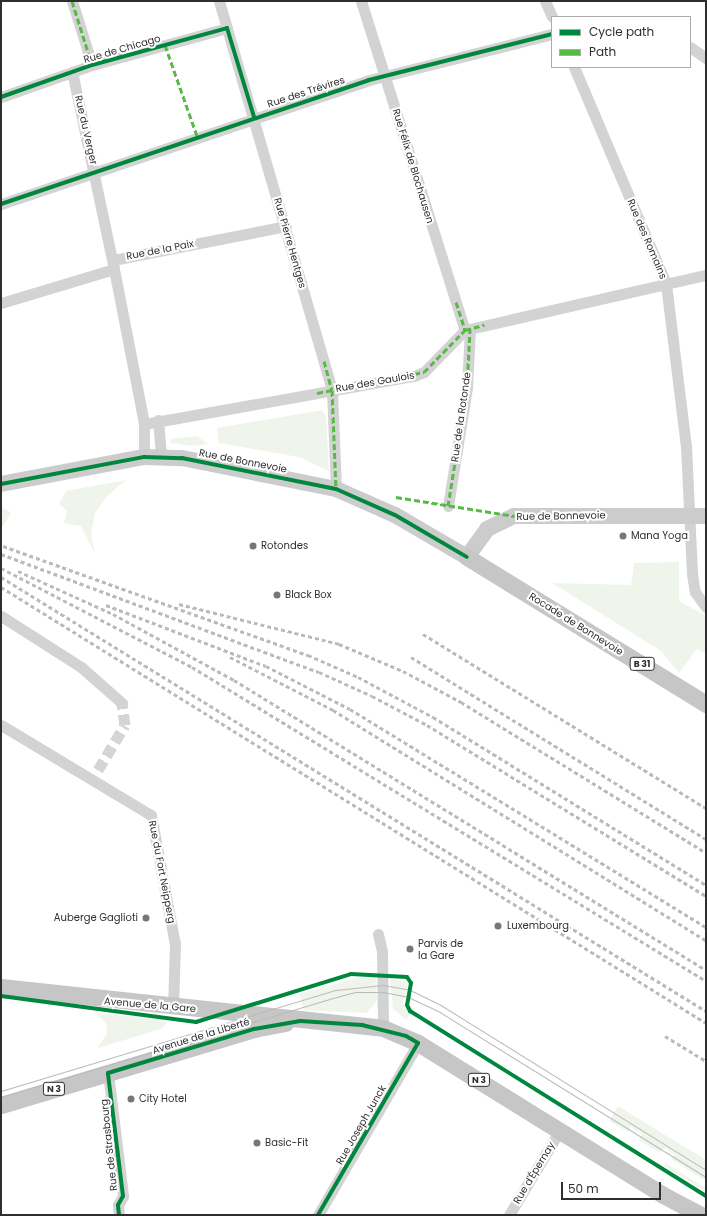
<!DOCTYPE html>
<html>
<head>
<meta charset="utf-8">
<style>
  body { margin:0 }
  #map { position:relative; width:707px; height:1216px; overflow:hidden; background:#fff; font-family:Poppins,sans-serif }
  div>[style] { position:absolute }
  [style*='--x'] { left:calc(var(--x)*1px); top:calc(var(--y)*1px); width:calc(var(--w)*1px); rotate:calc(var(--a)*1deg) }
  .green>* { inset:0; background:#f0f5eb }
  .minor-tunnel>* { height:11px; margin-top:-5.5px; transform-origin:0; background:repeating-linear-gradient(90deg,#d5d5d5 0 11px,transparent 0 16.5px) }
  .minor>* { height:11px; margin:-5.5px; padding:0 5.5px; transform-origin:5.5px; border-radius:5.5px; background:#d3d3d3 }
  .secondary>* { height:16px; margin:-8px; padding:0 8px; transform-origin:8px; border-radius:8px; background:#ccc }
  .primary>* { height:17px; margin:-8.5px; padding:0 8.5px; transform-origin:8.5px; border-radius:8.5px; background:#c6c6c6 }
  .tram>* { height:1px; margin:-0.5px; padding:0 0.5px; transform-origin:0.5px; border-radius:0.5px; background:#bababa }
  .rail>* { height:3px; margin-top:-1.5px; transform-origin:0; background:repeating-linear-gradient(90deg,#bababa 0 4px,transparent 0 7px) }
  .quiet>* { height:3px; margin-top:-1.5px; transform-origin:0; background:repeating-linear-gradient(90deg,#58b947 0 6px,transparent 0 9px) }
  .cycleway>* { height:4px; margin:-2px; padding:0 2px; transform-origin:2px; border-radius:2px; background:#00873e }
  .dots>* { width:11px; height:11px; translate:-50% -50%; box-sizing:border-box; border:2px solid #fff; border-radius:50% }
  span { translate:-50% -50%; white-space:nowrap; text-align:center; line-height:1.15; -webkit-text-stroke:4px #fff; paint-order:stroke }
  .shield-label span { padding:1px 3px; background:#fff; border:1px solid; border-radius:3px; -webkit-text-stroke-width:0 }
  .shield-label { font-size:9px; color:#2e2e2e; font-weight:700 }
  .street-label { font-size:10px; color:#2e2e2e }
  .poi-label { font-size:10px; color:#2e2e2e }
  .left { translate:0 -50%; text-align:left }
  .right { translate:-100% -50%; text-align:right }
  .frame { position:absolute; inset:0; border:2px solid #2e2e2e; pointer-events:none }
  .legend { position:absolute; left:551px; top:16px; width:140px; height:52px; box-sizing:border-box; background:#fff; border:1px solid #ababab; margin:0; padding:5px 7px; list-style:none; font-size:12px; color:#2e2e2e }
  .legend li { display:flex; align-items:center; gap:8px; height:20px }
  .legend b { width:20px; border:1px solid #ababab }
  .scale { position:absolute; left:561px; top:1182px; width:100px; height:18px; box-sizing:border-box; border:2px solid #2e2e2e; border-top:0; padding-left:5px; font-size:12px; line-height:14px; white-space:nowrap; color:#2e2e2e; -webkit-text-stroke:3px #fff; paint-order:stroke }
</style>
</head>
<body>
<div id="map">
  <div class="green">
    <div style="clip-path:polygon(322px 410px,326px 415px,329px 471px,299px 457px,219px 443px,217px 428px)"></div>
    <div style="clip-path:polygon(197px 436px,208px 444px,192px 446px,171px 443px,171px 439px)"></div>
    <div style="clip-path:polygon(126px 480px,107px 496px,95px 513px,91px 534px,95px 554px,81px 526px,64px 523px,67px 511px,59px 504px,66px 491px)"></div>
    <div style="clip-path:polygon(1px 506px,11px 513px,1px 529px)"></div>
    <div style="clip-path:polygon(679px 562px,679px 601px,706px 616px,706px 654px,697px 649px,679px 673px,661px 651px,552px 583px,631px 585px,634px 563px)"></div>
    <div style="clip-path:polygon(376px 976px,377px 1000px,367px 1013px,304px 1010px,299px 994px,360px 977px)"></div>
    <div style="clip-path:polygon(390px 978px,408px 983px,403px 1003px,410px 1014px,406px 1020px,393px 1009px)"></div>
    <div style="clip-path:polygon(95px 1013px,162px 1019px,167px 1023px,161px 1029px,98px 1048px,107px 1033px,106px 1023px)"></div>
    <div style="clip-path:polygon(618px 1106px,706px 1160px,706px 1181px,671px 1159px,674px 1154px,664px 1148px,660px 1153px,639px 1140px,642px 1134px,631px 1127px,628px 1132px,609px 1121px)"></div>
    <div style="clip-path:polygon(665px 1163px,706px 1188px,706px 1192px,664px 1166px)"></div>
  </div>
  <div class="minor-tunnel">
    <div style="--x:98;--y:770;--w:52;--a:-59"></div>
    <div style="--x:125;--y:725;--w:22;--a:-98"></div>
  </div>
  <div class="minor">
    <div style="--x:72;--y:1;--w:67;--a:72.6"></div>
    <div style="--x:219;--y:1;--w:405;--a:73.8"></div>
    <div style="--x:332;--y:390;--w:99;--a:87.7"></div>
    <div style="--x:361;--y:1;--w:345;--a:72.5"></div>
    <div style="--x:545;--y:1;--w:17;--a:66"></div>
    <div style="--x:690;--y:47;--w:19;--a:35"></div>
    <div style="--x:574;--y:67;--w:236;--a:67"></div>
    <div style="--x:666;--y:284;--w:163;--a:83"></div>
    <div style="--x:686;--y:446;--w:128;--a:87.3"></div>
    <div style="--x:692;--y:574;--w:18;--a:81"></div>
    <div style="--x:695;--y:592;--w:19;--a:54"></div>
    <div style="--x:1;--y:97;--w:96;--a:-19.4"></div>
    <div style="--x:92;--y:65;--w:140;--a:-15.3"></div>
    <div style="--x:1;--y:204;--w:388;--a:-18.6"></div>
    <div style="--x:369;--y:80;--w:189;--a:-14.1"></div>
    <div style="--x:113;--y:260;--w:176;--a:-11.1"></div>
    <div style="--x:114;--y:269;--w:158;--a:79"></div>
    <div style="--x:144;--y:424;--w:33;--a:90"></div>
    <div style="--x:1;--y:303;--w:118;--a:-16.7"></div>
    <div style="--x:114;--y:269;--w:201;--a:-102"></div>
    <div style="--x:158;--y:420;--w:37;--a:85"></div>
    <div style="--x:144;--y:424;--w:274;--a:-10.1"></div>
    <div style="--x:414;--y:376;--w:11;--a:-22"></div>
    <div style="--x:424;--y:372;--w:59;--a:-45.7"></div>
    <div style="--x:465;--y:330;--w:247;--a:-12.9"></div>
    <div style="--x:448;--y:506;--w:121;--a:-80.9"></div>
    <div style="--x:467;--y:387;--w:58;--a:-87"></div>
    <div style="--x:1;--y:616;--w:95;--a:32.5"></div>
    <div style="--x:81;--y:667;--w:55;--a:41.3"></div>
    <div style="--x:1;--y:725;--w:175;--a:31"></div>
    <div style="--x:151;--y:815;--w:131;--a:79.5"></div>
    <div style="--x:175;--y:944;--w:63;--a:91.8"></div>
    <div style="--x:378;--y:934;--w:18;--a:77"></div>
    <div style="--x:382;--y:952;--w:76;--a:89.2"></div>
    <div style="--x:108;--y:1073;--w:124;--a:83"></div>
    <div style="--x:123;--y:1196;--w:10;--a:119"></div>
    <div style="--x:118;--y:1205;--w:10;--a:84"></div>
    <div style="--x:318;--y:1215;--w:199;--a:-59.8"></div>
    <div style="--x:509;--y:1215;--w:99;--a:-59"></div>
  </div>
  <div class="secondary">
    <div style="--x:1;--y:484;--w:146;--a:-10.7"></div>
    <div style="--x:144;--y:457;--w:38;--a:2"></div>
    <div style="--x:182;--y:458;--w:157;--a:11.4"></div>
    <div style="--x:336;--y:489;--w:64;--a:23.8"></div>
    <div style="--x:395;--y:515;--w:83;--a:30.3"></div>
    <div style="--x:467;--y:557;--w:34;--a:-54"></div>
    <div style="--x:487;--y:529;--w:30;--a:-26"></div>
    <div style="--x:514;--y:516;--w:192;--a:0"></div>
  </div>
  <div class="primary">
    <div style="--x:467;--y:557;--w:281;--a:31.6"></div>
    <div style="--x:1;--y:987;--w:384;--a:6.1"></div>
    <div style="--x:383;--y:1028;--w:38;--a:23"></div>
    <div style="--x:418;--y:1043;--w:288;--a:31.8"></div>
    <div style="--x:663;--y:1195;--w:43;--a:27.8"></div>
    <div style="--x:1;--y:1105;--w:264;--a:-16.7"></div>
    <div style="--x:254;--y:1029;--w:32;--a:-11"></div>
  </div>
  <div class="tram">
    <div style="--x:1;--y:1091;--w:350;--a:-16.8"></div>
    <div style="--x:336;--y:990;--w:47;--a:-6.1"></div>
    <div style="--x:383;--y:985;--w:27;--a:10"></div>
    <div style="--x:410;--y:990;--w:32;--a:26"></div>
    <div style="--x:439;--y:1004;--w:314;--a:31.9"></div>
    <div style="--x:1;--y:1097;--w:342;--a:-16.6"></div>
    <div style="--x:329;--y:999;--w:28;--a:-15"></div>
    <div style="--x:356;--y:992;--w:27;--a:0"></div>
    <div style="--x:383;--y:992;--w:25;--a:11"></div>
    <div style="--x:408;--y:997;--w:33;--a:25"></div>
    <div style="--x:438;--y:1011;--w:315;--a:31.8"></div>
  </div>
  <div class="rail">
    <div style="--x:3;--y:546;--w:324;--a:19.7"></div>
    <div style="--x:308;--y:655;--w:55;--a:23.7"></div>
    <div style="--x:358;--y:677;--w:85;--a:28.1"></div>
    <div style="--x:433;--y:717;--w:321;--a:31.6"></div>
    <div style="--x:1;--y:554;--w:339;--a:20.4"></div>
    <div style="--x:319;--y:672;--w:58;--a:24.4"></div>
    <div style="--x:372;--y:696;--w:62;--a:27.8"></div>
    <div style="--x:427;--y:725;--w:327;--a:31.5"></div>
    <div style="--x:1;--y:568;--w:215;--a:27.4"></div>
    <div style="--x:192;--y:667;--w:602;--a:31.42"></div>
    <div style="--x:18;--y:571;--w:104;--a:24.4"></div>
    <div style="--x:113;--y:614;--w:138;--a:28.6"></div>
    <div style="--x:234;--y:680;--w:554;--a:31.57"></div>
    <div style="--x:1;--y:577;--w:828;--a:31.62"></div>
    <div style="--x:1;--y:587;--w:829;--a:31.73"></div>
    <div style="--x:179;--y:604;--w:165;--a:14"></div>
    <div style="--x:339;--y:644;--w:69;--a:22.9"></div>
    <div style="--x:403;--y:671;--w:66;--a:28.1"></div>
    <div style="--x:461;--y:702;--w:288;--a:31.6"></div>
    <div style="--x:106;--y:605;--w:171;--a:20.9"></div>
    <div style="--x:266;--y:666;--w:94;--a:27.1"></div>
    <div style="--x:350;--y:709;--w:417;--a:31.5"></div>
    <div style="--x:423;--y:634;--w:332;--a:31.6"></div>
    <div style="--x:230;--y:657;--w:116;--a:27.2"></div>
    <div style="--x:333;--y:710;--w:438;--a:31.7"></div>
    <div style="--x:411;--y:657;--w:347;--a:31.7"></div>
    <div style="--x:665;--y:1036;--w:48;--a:31.4"></div>
  </div>
  <div class="quiet">
    <div style="--x:72;--y:1;--w:67;--a:72.6"></div>
    <div style="--x:165;--y:45;--w:96;--a:70.6"></div>
    <div style="--x:456;--y:302;--w:29;--a:72"></div>
    <div style="--x:324;--y:361;--w:30;--a:75"></div>
    <div style="--x:332;--y:390;--w:99;--a:87.7"></div>
    <div style="--x:317;--y:393;--w:109;--a:-11.1"></div>
    <div style="--x:424;--y:372;--w:59;--a:-45.7"></div>
    <div style="--x:465;--y:330;--w:20;--a:-15"></div>
    <div style="--x:396;--y:497;--w:120;--a:9.1"></div>
    <div style="--x:448;--y:506;--w:121;--a:-80.9"></div>
    <div style="--x:467;--y:387;--w:58;--a:-87"></div>
  </div>
  <div class="cycleway">
    <div style="--x:1;--y:97;--w:96;--a:-19.4"></div>
    <div style="--x:92;--y:65;--w:140;--a:-15.3"></div>
    <div style="--x:227;--y:28;--w:93;--a:73.1"></div>
    <div style="--x:1;--y:204;--w:388;--a:-18.6"></div>
    <div style="--x:369;--y:80;--w:189;--a:-14.1"></div>
    <div style="--x:1;--y:484;--w:146;--a:-10.7"></div>
    <div style="--x:144;--y:457;--w:38;--a:2"></div>
    <div style="--x:182;--y:458;--w:157;--a:11.4"></div>
    <div style="--x:336;--y:489;--w:64;--a:23.8"></div>
    <div style="--x:395;--y:515;--w:83;--a:30.3"></div>
    <div style="--x:1;--y:996;--w:197;--a:7.6"></div>
    <div style="--x:196;--y:1022;--w:162;--a:-17.2"></div>
    <div style="--x:351;--y:974;--w:56;--a:3.1"></div>
    <div style="--x:407;--y:977;--w:7;--a:56"></div>
    <div style="--x:411;--y:983;--w:22;--a:100"></div>
    <div style="--x:407;--y:1005;--w:7;--a:63"></div>
    <div style="--x:410;--y:1011;--w:349;--a:32"></div>
    <div style="--x:119;--y:1215;--w:10;--a:-96"></div>
    <div style="--x:118;--y:1205;--w:10;--a:-61"></div>
    <div style="--x:123;--y:1196;--w:124;--a:-97"></div>
    <div style="--x:108;--y:1073;--w:152;--a:-16.8"></div>
    <div style="--x:254;--y:1029;--w:47;--a:-9.9"></div>
    <div style="--x:300;--y:1021;--w:62;--a:3.7"></div>
    <div style="--x:362;--y:1025;--w:45;--a:14"></div>
    <div style="--x:406;--y:1036;--w:14;--a:30"></div>
    <div style="--x:418;--y:1043;--w:199;--a:120.2"></div>
  </div>
  <div class="dots">
    <div style="left:623px;top:536px;background:#777"></div>
    <div style="left:253px;top:546px;background:#777"></div>
    <div style="left:277px;top:595px;background:#777"></div>
    <div style="left:146px;top:918px;background:#777"></div>
    <div style="left:498px;top:926px;background:#777"></div>
    <div style="left:410px;top:949px;background:#777"></div>
    <div style="left:131px;top:1099px;background:#777"></div>
    <div style="left:257px;top:1143px;background:#777"></div>
  </div>
  <div class="shield-label">
    <span style="left:642px;top:664px">B 31</span>
    <span style="left:479px;top:1080px">N 3</span>
    <span style="left:54px;top:1089px">N 3</span>
  </div>
  <div class="street-label">
    <span style="left:122px;top:49px;rotate:-16deg">Rue de Chicago</span>
    <span style="left:306px;top:92px;rotate:-18deg">Rue des Trévires</span>
    <span style="left:86px;top:130px;rotate:77deg">Rue du Verger</span>
    <span style="left:413px;top:166px;rotate:73deg">Rue Félix de Blochausen</span>
    <span style="left:647px;top:239px;rotate:67deg">Rue des Romains</span>
    <span style="left:290px;top:243px;rotate:74deg">Rue Pierre Hentges</span>
    <span style="left:160px;top:250px;rotate:-11deg">Rue de la Paix</span>
    <span style="left:375px;top:382px;rotate:-10deg">Rue des Gaulois</span>
    <span style="left:461px;top:417px;rotate:-82deg">Rue de la Rotonde</span>
    <span style="left:243px;top:461px;rotate:11deg">Rue de Bonnevoie</span>
    <span style="left:561px;top:516px;rotate:-1deg">Rue de Bonnevoie</span>
    <span style="left:576px;top:624px;rotate:32deg">Rocade de Bonnevoie</span>
    <span style="left:162px;top:872px;rotate:79deg">Rue du Fort Neipperg</span>
    <span style="left:150px;top:1005px;rotate:5deg">Avenue de la Gare</span>
    <span style="left:201px;top:1036px;rotate:-17deg">Avenue de la Liberté</span>
    <span style="left:361px;top:1125px;rotate:-60deg">Rue Joseph Junck</span>
    <span style="left:109px;top:1145px;rotate:-96deg">Rue de Strasbourg</span>
    <span style="left:534px;top:1173px;rotate:-59deg">Rue d'Épernay</span>
  </div>
  <div class="poi-label">
    <span class="left" style="left:631px;top:536px">Mana Yoga</span>
    <span class="left" style="left:261px;top:546px">Rotondes</span>
    <span class="left" style="left:285px;top:595px">Black Box</span>
    <span class="right" style="left:138px;top:918px">Auberge Gaglioti</span>
    <span class="left" style="left:507px;top:926px">Luxembourg</span>
    <span class="left" style="left:418px;top:949px">Parvis de<br>la Gare</span>
    <span class="left" style="left:139px;top:1099px">City Hotel</span>
    <span class="left" style="left:265px;top:1143px">Basic-Fit</span>
  </div>
  <div class="frame"></div>
  <ul class="legend">
  <li><b style="height:5px;background:#00873e"></b>Cycle path</li>
  <li><b style="height:5px;background:#58b947"></b>Path</li>
  </ul>
  <div class="scale">50 m</div>
</div>
</body>
</html>
